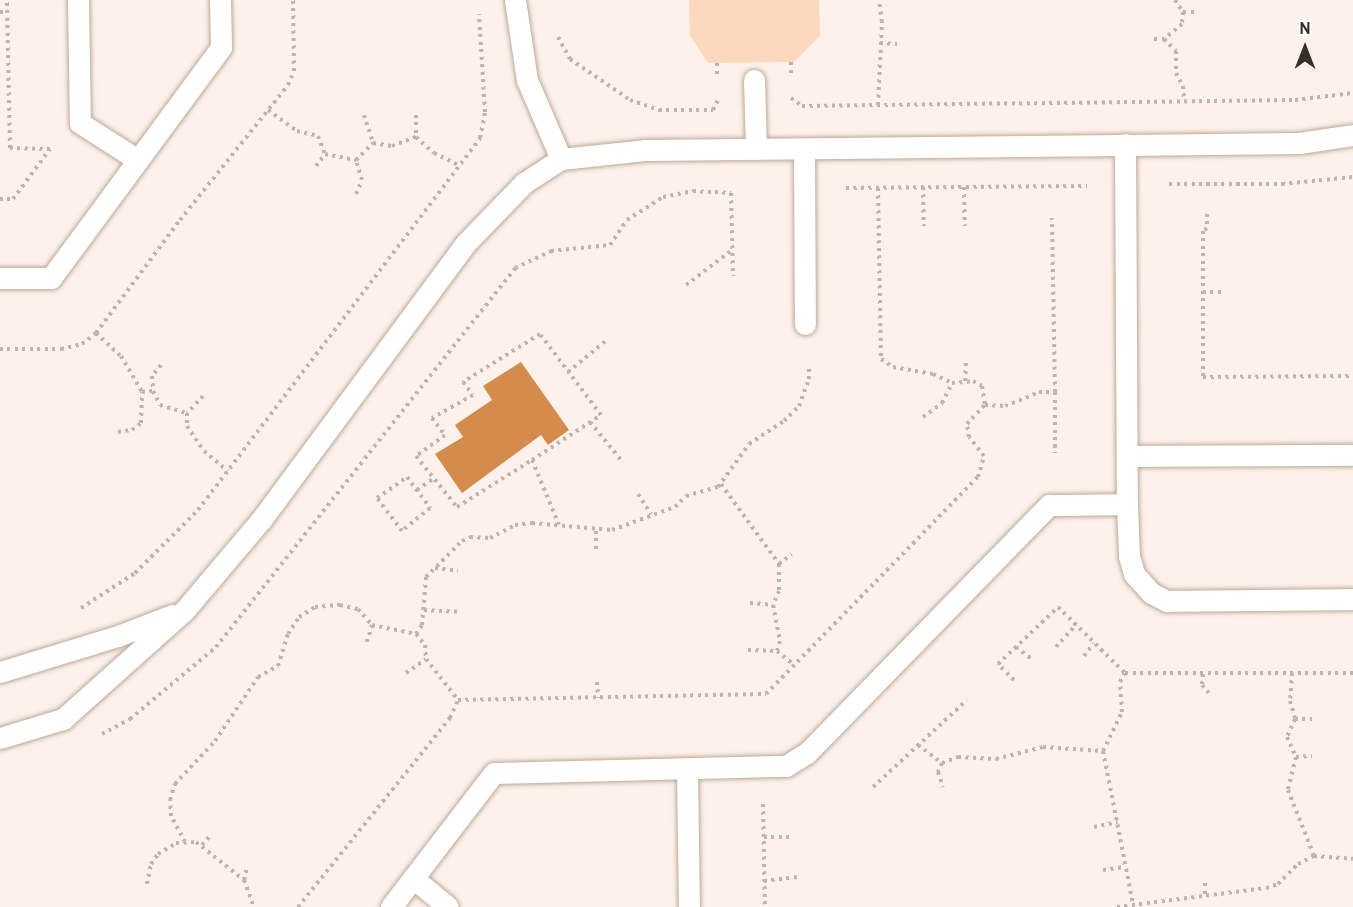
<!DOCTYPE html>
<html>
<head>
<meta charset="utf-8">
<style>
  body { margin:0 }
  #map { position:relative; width:1353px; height:907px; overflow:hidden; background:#fcf2eb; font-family:Overpass,sans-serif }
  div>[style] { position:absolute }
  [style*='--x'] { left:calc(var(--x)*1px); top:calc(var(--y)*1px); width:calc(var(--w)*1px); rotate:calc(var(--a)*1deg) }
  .green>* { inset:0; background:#fcd8bc }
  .water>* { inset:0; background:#d48b4c }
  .path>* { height:4px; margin-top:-2px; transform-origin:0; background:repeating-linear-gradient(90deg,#beb5ae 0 3px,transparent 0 7.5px) }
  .roads { filter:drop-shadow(0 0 2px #bea896) drop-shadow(0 0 2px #bea896) }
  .service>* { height:21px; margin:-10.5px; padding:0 10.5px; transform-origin:10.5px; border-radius:10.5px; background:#fff }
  span { translate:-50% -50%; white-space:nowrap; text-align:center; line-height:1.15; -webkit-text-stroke:6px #fff; paint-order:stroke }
  .north { position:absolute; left:1275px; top:18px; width:60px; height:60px; -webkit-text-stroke:4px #fff; paint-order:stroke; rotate:0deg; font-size:16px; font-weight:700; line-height:24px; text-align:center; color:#372e27 }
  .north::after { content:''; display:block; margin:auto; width:21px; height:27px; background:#372e27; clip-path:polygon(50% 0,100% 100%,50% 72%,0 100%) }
</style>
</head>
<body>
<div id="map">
  <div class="green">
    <div style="clip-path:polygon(689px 0,819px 0,820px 36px,794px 62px,708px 63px,690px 36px)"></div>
  </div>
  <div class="water">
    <div style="clip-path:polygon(521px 362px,569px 430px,548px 445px,541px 435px,462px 493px,435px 454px,463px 437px,455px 425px,492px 400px,483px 386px)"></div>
  </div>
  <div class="path">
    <div style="--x:1175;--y:0;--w:14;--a:56"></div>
    <div style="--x:1183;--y:12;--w:12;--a:95"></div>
    <div style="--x:1182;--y:24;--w:23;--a:140"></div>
    <div style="--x:1164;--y:39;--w:17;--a:45"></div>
    <div style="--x:1176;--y:51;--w:22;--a:90"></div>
    <div style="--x:1176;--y:73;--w:15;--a:62"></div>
    <div style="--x:1183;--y:86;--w:15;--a:86"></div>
    <div style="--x:0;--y:12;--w:7;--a:0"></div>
    <div style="--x:1183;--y:12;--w:11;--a:0"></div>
    <div style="--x:558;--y:37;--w:25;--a:61"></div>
    <div style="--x:570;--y:59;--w:73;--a:34.3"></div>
    <div style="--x:630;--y:100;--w:31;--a:19"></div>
    <div style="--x:659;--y:110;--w:54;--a:0"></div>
    <div style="--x:713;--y:110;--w:11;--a:-63"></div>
    <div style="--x:1154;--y:39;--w:10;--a:0"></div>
    <div style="--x:880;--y:43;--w:17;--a:3"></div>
    <div style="--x:791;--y:62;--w:14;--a:90"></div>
    <div style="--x:717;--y:63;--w:12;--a:90"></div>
    <div style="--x:791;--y:98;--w:14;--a:36"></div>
    <div style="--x:802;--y:106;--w:493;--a:-0.7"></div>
    <div style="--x:1295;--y:100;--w:58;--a:-6.9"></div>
    <div style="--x:878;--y:105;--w:83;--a:-87.2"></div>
    <div style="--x:882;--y:22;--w:22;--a:-98"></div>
    <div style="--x:268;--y:110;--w:36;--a:36"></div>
    <div style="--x:297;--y:131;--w:22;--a:13"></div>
    <div style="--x:318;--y:136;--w:19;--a:69"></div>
    <div style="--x:364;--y:115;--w:29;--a:72"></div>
    <div style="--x:373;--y:143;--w:19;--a:9"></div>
    <div style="--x:392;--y:146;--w:26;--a:-21"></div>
    <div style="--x:416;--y:115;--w:22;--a:90"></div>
    <div style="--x:416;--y:137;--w:24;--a:42"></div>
    <div style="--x:434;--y:153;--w:30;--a:26"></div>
    <div style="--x:316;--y:166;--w:15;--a:-53"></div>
    <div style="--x:325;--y:154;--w:32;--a:11"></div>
    <div style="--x:1169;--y:184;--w:113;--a:0"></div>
    <div style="--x:1282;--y:184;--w:71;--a:-5.6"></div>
    <div style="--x:923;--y:187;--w:39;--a:89"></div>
    <div style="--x:964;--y:187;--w:39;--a:89"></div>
    <div style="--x:846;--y:188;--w:241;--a:-0.5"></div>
    <div style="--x:878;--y:188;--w:171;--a:89"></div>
    <div style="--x:881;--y:359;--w:14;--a:34"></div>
    <div style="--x:893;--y:367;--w:41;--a:9.9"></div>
    <div style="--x:933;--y:374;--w:21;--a:25"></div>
    <div style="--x:952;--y:383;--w:21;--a:-5"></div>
    <div style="--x:973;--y:381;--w:10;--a:29"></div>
    <div style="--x:982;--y:386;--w:19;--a:81"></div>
    <div style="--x:985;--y:405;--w:20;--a:3"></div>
    <div style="--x:1005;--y:406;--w:37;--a:-22"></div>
    <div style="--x:1039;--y:392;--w:16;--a:0"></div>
    <div style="--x:1055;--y:392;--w:174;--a:-91"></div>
    <div style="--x:356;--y:194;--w:15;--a:-67"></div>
    <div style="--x:362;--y:180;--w:21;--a:-107"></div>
    <div style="--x:356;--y:160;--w:24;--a:-45"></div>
    <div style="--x:0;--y:199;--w:13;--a:0"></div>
    <div style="--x:13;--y:199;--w:62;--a:-53.5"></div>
    <div style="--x:50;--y:149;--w:40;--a:-178.6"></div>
    <div style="--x:10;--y:148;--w:148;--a:-91.2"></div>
    <div style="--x:1207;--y:214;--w:14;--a:90"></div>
    <div style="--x:1207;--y:228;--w:5;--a:143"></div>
    <div style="--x:1203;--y:231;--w:146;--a:90"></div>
    <div style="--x:1203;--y:377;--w:150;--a:-0.4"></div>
    <div style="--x:686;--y:285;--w:58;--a:-37.3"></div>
    <div style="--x:1203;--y:292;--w:21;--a:0"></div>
    <div style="--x:96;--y:333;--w:141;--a:-53.4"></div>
    <div style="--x:180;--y:220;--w:173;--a:-51.3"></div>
    <div style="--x:288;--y:85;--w:15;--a:-67"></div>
    <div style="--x:294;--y:71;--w:71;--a:-90.8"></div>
    <div style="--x:0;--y:349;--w:61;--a:0"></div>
    <div style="--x:61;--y:349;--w:22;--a:-13"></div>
    <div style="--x:82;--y:344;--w:18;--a:-38"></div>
    <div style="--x:96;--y:333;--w:34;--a:43"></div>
    <div style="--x:121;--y:356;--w:42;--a:59.7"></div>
    <div style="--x:142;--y:392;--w:11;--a:-5"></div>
    <div style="--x:161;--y:365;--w:14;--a:129"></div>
    <div style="--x:152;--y:376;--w:15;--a:86"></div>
    <div style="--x:153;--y:391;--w:16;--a:63"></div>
    <div style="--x:160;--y:405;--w:28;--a:17"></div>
    <div style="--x:568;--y:372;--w:52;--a:-39.5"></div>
    <div style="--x:965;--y:381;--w:22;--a:-87"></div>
    <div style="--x:1055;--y:392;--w:61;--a:90"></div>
    <div style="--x:203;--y:396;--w:23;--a:133"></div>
    <div style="--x:187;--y:413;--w:13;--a:90"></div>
    <div style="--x:187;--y:426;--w:30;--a:56"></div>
    <div style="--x:204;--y:451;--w:31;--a:40"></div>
    <div style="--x:923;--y:417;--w:24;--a:-36"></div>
    <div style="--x:942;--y:403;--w:22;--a:-63"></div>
    <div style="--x:590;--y:422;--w:49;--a:50.8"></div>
    <div style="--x:118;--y:432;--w:14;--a:-8"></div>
    <div style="--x:132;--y:430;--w:11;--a:-38"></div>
    <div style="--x:141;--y:423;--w:31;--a:-88"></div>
    <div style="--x:532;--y:460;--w:82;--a:-33.1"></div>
    <div style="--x:601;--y:415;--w:101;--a:-127"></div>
    <div style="--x:540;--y:334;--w:91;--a:148.1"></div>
    <div style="--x:463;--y:382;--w:16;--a:52"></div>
    <div style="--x:473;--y:395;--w:47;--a:150.7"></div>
    <div style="--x:432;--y:418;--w:21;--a:53"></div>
    <div style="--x:445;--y:435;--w:36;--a:144"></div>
    <div style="--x:416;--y:456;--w:65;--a:51.2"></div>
    <div style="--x:457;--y:507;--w:89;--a:-32.1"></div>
    <div style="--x:532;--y:460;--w:70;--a:67.4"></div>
    <div style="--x:407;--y:477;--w:39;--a:53"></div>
    <div style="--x:430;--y:508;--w:36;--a:141"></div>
    <div style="--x:402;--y:531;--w:41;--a:-127.1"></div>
    <div style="--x:377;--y:498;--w:37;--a:-35"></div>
    <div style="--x:721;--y:484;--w:99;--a:54.1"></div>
    <div style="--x:779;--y:564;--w:27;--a:90"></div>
    <div style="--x:779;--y:591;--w:15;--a:113"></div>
    <div style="--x:773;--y:605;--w:37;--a:79"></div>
    <div style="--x:780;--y:641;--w:10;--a:107"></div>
    <div style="--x:777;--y:651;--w:22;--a:39"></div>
    <div style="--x:417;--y:490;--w:21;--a:-35"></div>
    <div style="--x:638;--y:494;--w:24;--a:57"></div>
    <div style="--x:596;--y:531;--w:20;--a:90"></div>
    <div style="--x:779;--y:564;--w:16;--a:-38"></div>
    <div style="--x:435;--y:568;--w:23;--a:7"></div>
    <div style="--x:750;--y:603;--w:23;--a:5"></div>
    <div style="--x:81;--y:608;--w:64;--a:-32.9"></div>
    <div style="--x:135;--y:573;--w:89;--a:-45"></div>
    <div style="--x:198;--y:510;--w:467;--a:-52.8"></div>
    <div style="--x:480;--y:138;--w:26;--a:-79"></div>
    <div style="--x:485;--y:112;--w:98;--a:-93.5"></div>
    <div style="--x:424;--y:610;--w:33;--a:3"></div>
    <div style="--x:416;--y:634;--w:14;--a:51"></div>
    <div style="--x:425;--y:645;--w:14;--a:86"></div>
    <div style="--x:426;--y:659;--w:52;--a:52"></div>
    <div style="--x:367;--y:642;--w:18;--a:-74"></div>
    <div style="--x:1016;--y:647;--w:20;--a:37"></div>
    <div style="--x:1056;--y:647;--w:30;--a:-48"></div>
    <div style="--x:748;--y:650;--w:29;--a:2"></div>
    <div style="--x:1084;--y:656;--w:16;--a:-52"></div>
    <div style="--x:406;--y:673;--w:24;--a:-35"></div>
    <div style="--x:1292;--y:673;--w:28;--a:94"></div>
    <div style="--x:1290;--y:701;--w:19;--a:74"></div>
    <div style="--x:1295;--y:719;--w:20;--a:114"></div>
    <div style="--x:1287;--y:737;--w:22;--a:66"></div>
    <div style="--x:1296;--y:757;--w:34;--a:104"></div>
    <div style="--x:1288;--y:790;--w:71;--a:68.5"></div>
    <div style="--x:1203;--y:674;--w:11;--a:95"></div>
    <div style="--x:1202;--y:685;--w:11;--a:49"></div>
    <div style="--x:1014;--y:680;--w:23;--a:-135"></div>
    <div style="--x:998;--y:664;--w:83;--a:-43.5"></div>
    <div style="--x:1058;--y:607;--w:94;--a:44.6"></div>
    <div style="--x:597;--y:682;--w:16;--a:86"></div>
    <div style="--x:1295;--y:719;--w:17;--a:0"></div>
    <div style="--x:102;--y:734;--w:32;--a:-28"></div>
    <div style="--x:130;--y:719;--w:112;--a:-39.9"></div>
    <div style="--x:216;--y:647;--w:483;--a:-51.7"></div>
    <div style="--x:515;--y:268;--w:40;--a:-25"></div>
    <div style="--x:551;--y:251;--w:59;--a:-5.8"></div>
    <div style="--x:610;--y:245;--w:30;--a:-56"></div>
    <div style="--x:627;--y:220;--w:43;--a:-32.6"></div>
    <div style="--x:663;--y:197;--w:31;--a:-11"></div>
    <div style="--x:693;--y:191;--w:22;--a:3"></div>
    <div style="--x:715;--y:192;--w:16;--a:4"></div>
    <div style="--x:731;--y:193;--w:83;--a:88.6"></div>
    <div style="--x:918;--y:745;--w:30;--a:37"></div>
    <div style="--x:942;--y:763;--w:17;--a:-21"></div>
    <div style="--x:958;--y:757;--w:38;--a:3"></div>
    <div style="--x:996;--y:759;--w:49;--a:-14.3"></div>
    <div style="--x:1043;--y:747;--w:60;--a:3.8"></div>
    <div style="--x:1103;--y:751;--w:43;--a:-64"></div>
    <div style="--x:1122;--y:712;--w:30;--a:-94"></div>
    <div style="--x:1120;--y:682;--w:10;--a:-61"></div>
    <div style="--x:1125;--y:673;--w:228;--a:0"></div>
    <div style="--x:1103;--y:751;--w:156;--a:78.9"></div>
    <div style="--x:1296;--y:757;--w:16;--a:-4"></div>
    <div style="--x:942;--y:763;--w:10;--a:114"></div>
    <div style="--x:938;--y:772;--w:16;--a:72"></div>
    <div style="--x:873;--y:787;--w:128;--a:-42.8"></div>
    <div style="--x:763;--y:804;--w:103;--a:88.9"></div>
    <div style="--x:1094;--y:827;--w:24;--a:-12"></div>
    <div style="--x:764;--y:837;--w:26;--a:0"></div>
    <div style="--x:185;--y:842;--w:30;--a:-118"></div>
    <div style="--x:171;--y:816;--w:16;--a:-94"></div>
    <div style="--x:170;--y:800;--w:17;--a:-73"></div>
    <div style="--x:175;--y:784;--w:59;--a:-47.1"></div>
    <div style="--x:215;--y:741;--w:77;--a:-56.1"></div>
    <div style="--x:258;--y:677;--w:23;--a:-29"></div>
    <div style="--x:278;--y:666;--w:34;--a:-73"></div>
    <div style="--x:288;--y:634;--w:20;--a:-57"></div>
    <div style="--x:299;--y:617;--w:19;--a:-32"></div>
    <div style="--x:315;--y:607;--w:25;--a:-5"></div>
    <div style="--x:340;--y:605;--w:18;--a:13"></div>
    <div style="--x:358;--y:609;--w:21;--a:49"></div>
    <div style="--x:372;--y:625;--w:45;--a:11.6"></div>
    <div style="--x:416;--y:634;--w:11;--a:-56"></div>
    <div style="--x:422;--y:625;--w:48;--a:-85.2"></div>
    <div style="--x:426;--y:577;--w:51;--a:-45"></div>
    <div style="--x:462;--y:541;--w:9;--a:-27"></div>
    <div style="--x:470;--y:537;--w:20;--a:3"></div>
    <div style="--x:490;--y:538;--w:28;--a:-27"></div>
    <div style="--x:515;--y:525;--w:17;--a:-7"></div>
    <div style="--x:532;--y:523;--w:80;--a:5"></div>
    <div style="--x:612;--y:530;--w:67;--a:-20.1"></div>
    <div style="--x:675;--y:507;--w:16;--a:-45"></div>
    <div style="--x:686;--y:496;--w:33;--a:-16"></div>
    <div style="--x:718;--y:487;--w:53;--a:-54.2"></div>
    <div style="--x:749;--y:444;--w:42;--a:-33.3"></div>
    <div style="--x:784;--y:421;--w:21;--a:-45"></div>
    <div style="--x:799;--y:406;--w:29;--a:-70"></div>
    <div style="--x:809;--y:379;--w:12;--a:-90"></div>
    <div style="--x:202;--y:845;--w:11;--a:-49"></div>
    <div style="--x:1103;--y:870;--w:22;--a:-8"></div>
    <div style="--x:244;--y:880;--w:13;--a:-77"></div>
    <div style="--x:764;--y:881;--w:33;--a:-7"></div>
    <div style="--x:1205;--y:883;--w:11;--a:90"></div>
    <div style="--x:147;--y:884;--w:20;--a:-79"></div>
    <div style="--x:151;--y:864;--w:12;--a:-55"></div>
    <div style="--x:158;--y:854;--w:21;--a:-31"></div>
    <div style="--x:176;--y:843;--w:20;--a:-3"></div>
    <div style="--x:196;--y:842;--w:61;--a:38.4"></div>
    <div style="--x:244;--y:880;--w:29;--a:70"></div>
    <div style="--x:298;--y:907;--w:243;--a:-51.2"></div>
    <div style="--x:450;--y:718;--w:20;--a:-66"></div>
    <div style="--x:458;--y:700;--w:308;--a:-1.1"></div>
    <div style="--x:766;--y:694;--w:303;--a:-45.7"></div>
    <div style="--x:978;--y:477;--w:22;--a:-74"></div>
    <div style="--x:984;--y:456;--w:24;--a:-128"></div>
    <div style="--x:969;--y:437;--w:13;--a:-99"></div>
    <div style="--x:967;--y:424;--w:26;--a:-47"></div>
    <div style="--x:1117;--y:907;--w:150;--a:-7.3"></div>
    <div style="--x:1266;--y:888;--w:13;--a:-18"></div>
    <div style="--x:1278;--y:884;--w:28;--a:-45"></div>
    <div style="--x:1298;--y:864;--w:18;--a:-27"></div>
    <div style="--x:1314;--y:856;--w:39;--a:4"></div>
  </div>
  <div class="roads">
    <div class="service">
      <div style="--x:78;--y:0;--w:123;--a:89.1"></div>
      <div style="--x:80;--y:123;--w:69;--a:32.5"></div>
      <div style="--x:515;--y:0;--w:81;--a:81.5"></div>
      <div style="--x:527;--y:80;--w:86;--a:66.7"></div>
      <div style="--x:754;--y:80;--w:69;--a:88.3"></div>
      <div style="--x:1125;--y:144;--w:360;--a:89.7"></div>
      <div style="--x:1127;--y:504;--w:52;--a:87.8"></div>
      <div style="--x:1129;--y:556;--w:19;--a:74"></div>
      <div style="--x:1134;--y:574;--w:25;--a:48"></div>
      <div style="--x:1151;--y:593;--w:18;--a:27"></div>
      <div style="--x:1167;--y:601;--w:186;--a:-0.6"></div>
      <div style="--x:804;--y:149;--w:175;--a:89.7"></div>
      <div style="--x:0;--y:278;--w:51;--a:0"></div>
      <div style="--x:51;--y:278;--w:287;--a:-53.6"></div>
      <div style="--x:221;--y:47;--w:47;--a:-91.2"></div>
      <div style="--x:1127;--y:456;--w:226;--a:-0.3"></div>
      <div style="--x:0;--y:672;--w:123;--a:-17"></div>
      <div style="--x:118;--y:636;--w:58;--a:-21.3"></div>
      <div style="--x:0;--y:738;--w:66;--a:-16.8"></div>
      <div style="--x:63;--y:719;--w:162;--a:-41.8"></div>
      <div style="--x:184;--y:611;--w:119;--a:-49.8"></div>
      <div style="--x:261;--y:520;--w:343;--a:-53.5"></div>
      <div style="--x:465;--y:244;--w:85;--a:-46"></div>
      <div style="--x:524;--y:183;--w:44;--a:-33"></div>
      <div style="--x:561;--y:159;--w:84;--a:-6.1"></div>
      <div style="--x:645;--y:150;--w:654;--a:-0.61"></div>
      <div style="--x:1299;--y:143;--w:55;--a:-8.4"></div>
      <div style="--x:687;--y:770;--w:137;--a:89.2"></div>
      <div style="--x:413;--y:878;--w:45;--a:39.6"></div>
      <div style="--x:391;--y:907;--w:169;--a:-52.5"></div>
      <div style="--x:494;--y:773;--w:292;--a:-1.4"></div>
      <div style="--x:786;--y:766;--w:25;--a:-32"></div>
      <div style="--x:807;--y:753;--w:347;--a:-45.7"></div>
      <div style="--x:1049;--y:505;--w:78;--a:-0.7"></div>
    </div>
  </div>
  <div class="north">N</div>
</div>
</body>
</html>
